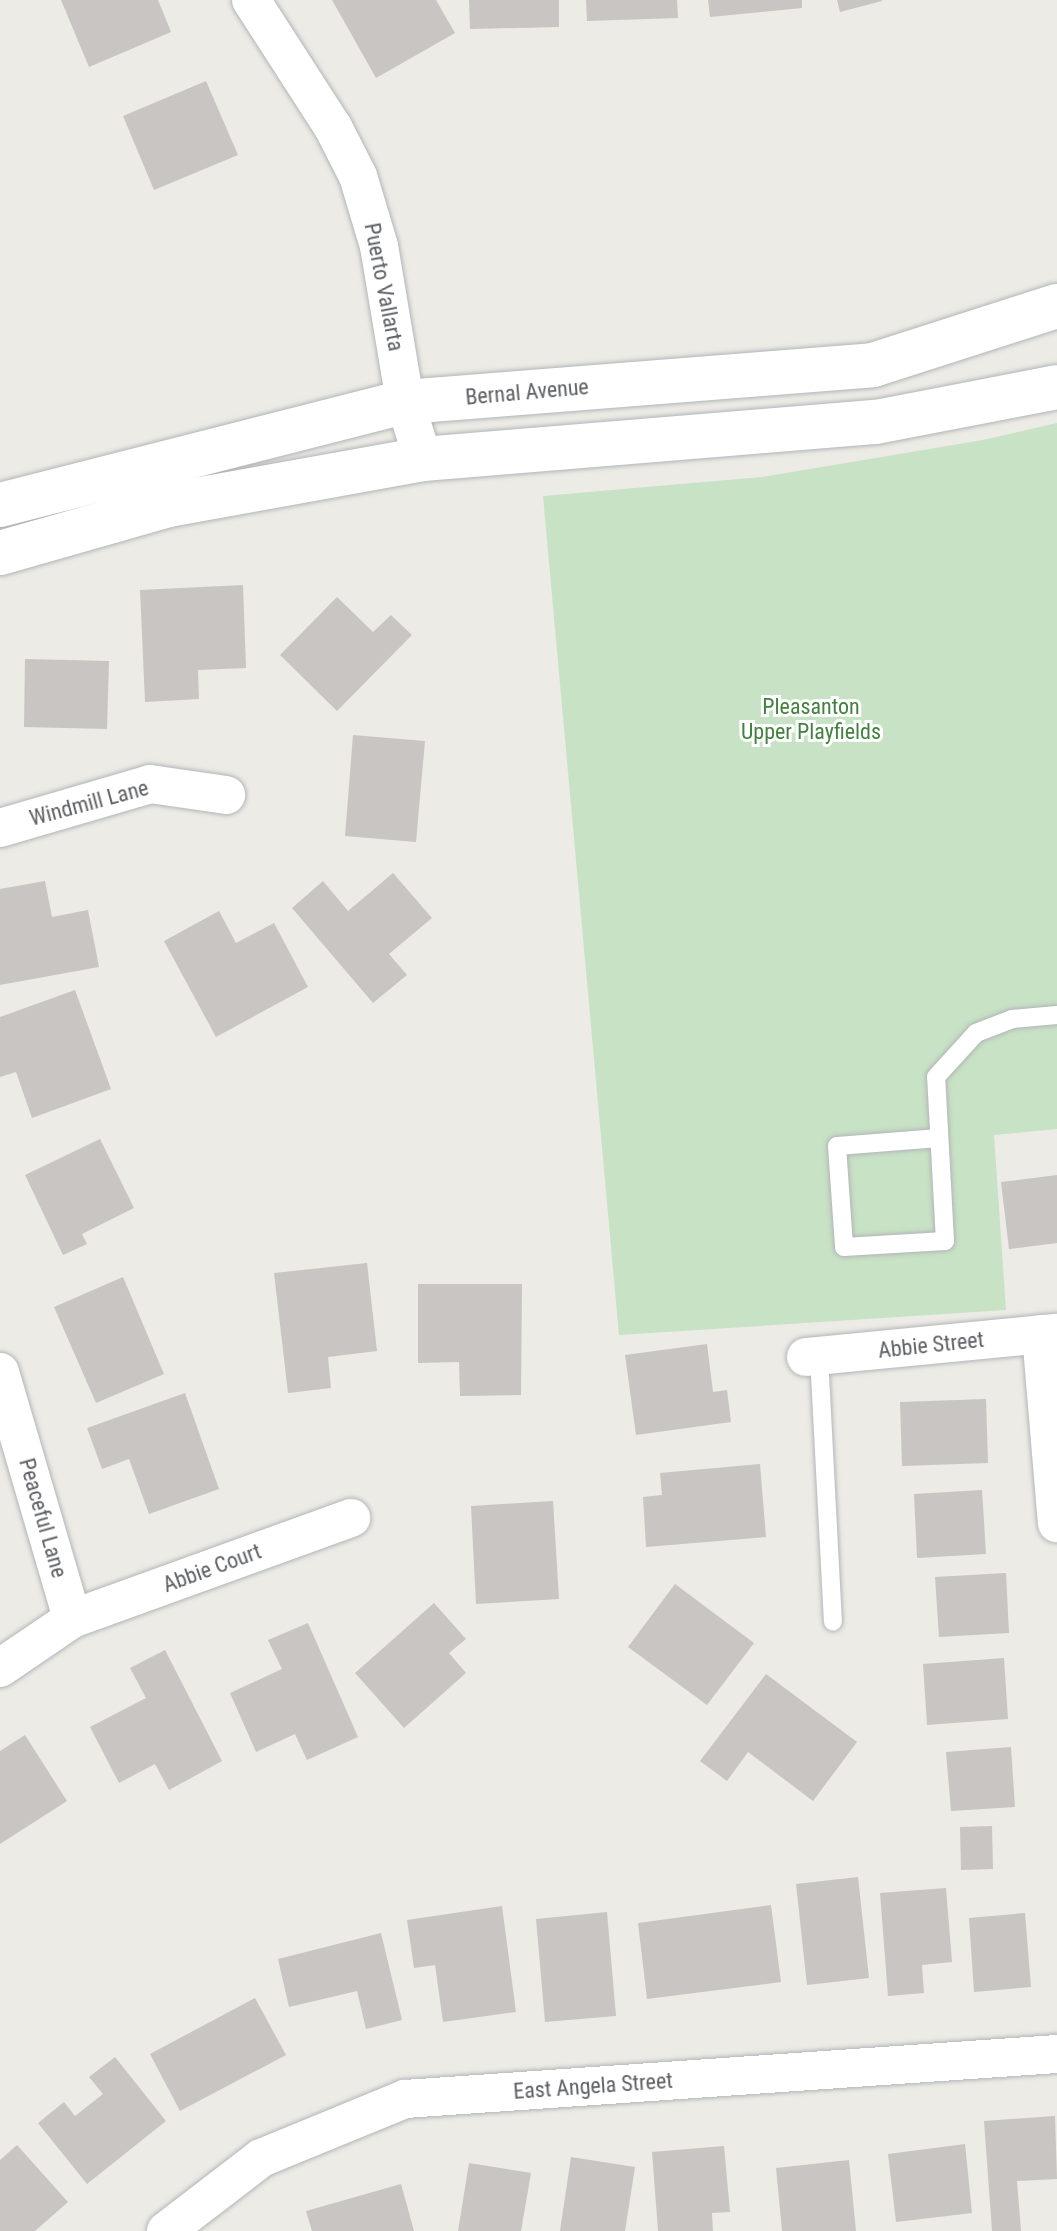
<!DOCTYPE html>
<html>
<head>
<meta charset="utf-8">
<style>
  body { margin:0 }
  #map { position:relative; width:1057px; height:2231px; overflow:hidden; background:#edebe5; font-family:"Roboto Condensed",sans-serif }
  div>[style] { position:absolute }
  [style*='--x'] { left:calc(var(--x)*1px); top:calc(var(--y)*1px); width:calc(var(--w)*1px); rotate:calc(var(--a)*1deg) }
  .green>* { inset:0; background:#c7e2c4 }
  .building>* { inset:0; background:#c9c5c2 }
  .roads { filter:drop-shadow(0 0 2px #b2b5b8) drop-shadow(0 0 2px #b2b5b8) }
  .lane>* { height:18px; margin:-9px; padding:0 9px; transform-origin:9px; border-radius:9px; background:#fff }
  .street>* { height:38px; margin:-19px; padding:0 19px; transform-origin:19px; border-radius:19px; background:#fff }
  .secondary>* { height:44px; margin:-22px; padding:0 22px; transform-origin:22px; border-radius:22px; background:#fff }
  span { translate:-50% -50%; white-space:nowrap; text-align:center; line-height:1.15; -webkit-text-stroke:6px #fff; paint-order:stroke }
  .street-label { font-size:22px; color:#5d6064 }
  .park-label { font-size:22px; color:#43813e }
</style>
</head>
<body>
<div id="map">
  <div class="green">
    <div style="clip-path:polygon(1057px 423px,1057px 1129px,994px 1135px,1006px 1310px,619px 1335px,543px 496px,762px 477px,983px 440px)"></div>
  </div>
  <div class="building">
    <div style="clip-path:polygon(61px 0,158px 0,171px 32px,89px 67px)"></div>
    <div style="clip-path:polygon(332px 0,436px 0,455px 33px,376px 78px)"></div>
    <div style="clip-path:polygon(469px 0,559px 0,559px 27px,470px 29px)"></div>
    <div style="clip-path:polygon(586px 0,677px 0,678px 18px,587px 21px)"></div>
    <div style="clip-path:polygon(708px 0,802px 0,802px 8px,710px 17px)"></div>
    <div style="clip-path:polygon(837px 0,882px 0,882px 1px,840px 12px)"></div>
    <div style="clip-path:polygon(206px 81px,238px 155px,154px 190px,123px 116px)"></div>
    <div style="clip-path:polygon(243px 585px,246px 668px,198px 670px,199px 699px,145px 702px,140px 590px)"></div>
    <div style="clip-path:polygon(337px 597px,373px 632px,391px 615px,412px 635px,337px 711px,280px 655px)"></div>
    <div style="clip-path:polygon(25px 659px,109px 661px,107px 729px,24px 727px)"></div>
    <div style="clip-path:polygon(353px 735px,425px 741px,416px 842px,345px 836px)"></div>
    <div style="clip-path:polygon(393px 873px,432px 918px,389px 954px,407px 975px,373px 1003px,292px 908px,323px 881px,348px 911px)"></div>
    <div style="clip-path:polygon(45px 881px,52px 917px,88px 910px,99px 967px,0 985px,0 889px)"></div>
    <div style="clip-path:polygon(219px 911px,236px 943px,274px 923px,308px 987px,216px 1037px,164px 941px)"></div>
    <div style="clip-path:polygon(75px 990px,111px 1089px,32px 1118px,16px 1072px,0 1077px,0 1017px)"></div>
    <div style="clip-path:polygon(100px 1139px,134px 1208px,82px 1234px,87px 1244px,63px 1255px,25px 1175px)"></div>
    <div style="clip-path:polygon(1057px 1175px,1057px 1243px,1009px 1249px,1001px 1182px)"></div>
    <div style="clip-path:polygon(367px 1263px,377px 1351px,328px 1357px,331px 1388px,288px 1393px,274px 1273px)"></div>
    <div style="clip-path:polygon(123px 1277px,164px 1374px,96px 1403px,54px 1307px)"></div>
    <div style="clip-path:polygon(418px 1284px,522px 1284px,521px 1395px,460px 1396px,459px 1362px,418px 1363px)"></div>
    <div style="clip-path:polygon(707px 1344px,713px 1392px,727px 1390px,731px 1422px,636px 1435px,625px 1355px)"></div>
    <div style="clip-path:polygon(185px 1393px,219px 1489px,149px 1514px,129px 1459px,102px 1469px,87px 1428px)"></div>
    <div style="clip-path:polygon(986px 1399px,988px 1463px,902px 1466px,900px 1402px)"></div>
    <div style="clip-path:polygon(760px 1464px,766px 1537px,646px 1547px,643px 1497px,662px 1495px,660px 1473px)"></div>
    <div style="clip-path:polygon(982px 1490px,986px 1554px,917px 1558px,914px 1494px)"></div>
    <div style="clip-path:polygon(553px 1501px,559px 1599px,476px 1604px,471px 1506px)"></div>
    <div style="clip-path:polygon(1006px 1573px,1009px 1633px,939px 1637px,935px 1577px)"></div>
    <div style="clip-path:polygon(675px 1584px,754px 1643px,707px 1705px,628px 1647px)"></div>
    <div style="clip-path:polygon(434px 1603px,466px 1639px,449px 1653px,466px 1673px,404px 1728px,355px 1673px)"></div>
    <div style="clip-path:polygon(308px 1623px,358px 1737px,307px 1760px,295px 1734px,256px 1752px,230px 1693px,282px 1669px,268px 1640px)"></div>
    <div style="clip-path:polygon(165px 1650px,222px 1761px,169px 1790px,155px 1764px,119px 1783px,90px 1727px,146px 1698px,130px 1668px)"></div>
    <div style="clip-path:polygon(1004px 1658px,1008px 1719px,927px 1725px,923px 1664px)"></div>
    <div style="clip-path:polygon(766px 1674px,857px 1742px,813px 1801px,748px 1752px,727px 1781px,700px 1761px)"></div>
    <div style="clip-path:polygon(25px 1735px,67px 1801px,0 1844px,0 1751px)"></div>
    <div style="clip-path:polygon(1011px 1747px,1015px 1807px,951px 1811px,946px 1752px)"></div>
    <div style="clip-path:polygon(992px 1826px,993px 1869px,961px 1870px,960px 1827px)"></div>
    <div style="clip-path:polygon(858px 1877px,869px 1978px,807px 1985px,796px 1884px)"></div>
    <div style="clip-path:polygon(946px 1888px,952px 1962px,922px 1965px,924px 1993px,888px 1996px,880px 1893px)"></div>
    <div style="clip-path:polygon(771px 1905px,781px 1982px,647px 1999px,638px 1923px)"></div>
    <div style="clip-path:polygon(502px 1906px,516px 2012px,443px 2022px,435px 1965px,414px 1968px,407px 1920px)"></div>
    <div style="clip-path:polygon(607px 1912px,616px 2016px,545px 2022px,536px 1919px)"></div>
    <div style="clip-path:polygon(1025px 1913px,1031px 1987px,974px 1992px,969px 1918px)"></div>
    <div style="clip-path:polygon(381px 1933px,402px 2020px,366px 2029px,357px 1991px,289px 2007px,278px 1959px)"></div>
    <div style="clip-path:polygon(255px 1998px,286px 2055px,180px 2111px,150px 2054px)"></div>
    <div style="clip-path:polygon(115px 2057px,166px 2121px,87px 2184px,38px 2123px,64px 2102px,75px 2116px,103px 2094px,89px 2077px)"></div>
    <div style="clip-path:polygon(1055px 2116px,1057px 2179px,1017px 2181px,1021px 2231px,992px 2231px,984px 2121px)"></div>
    <div style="clip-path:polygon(965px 2144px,972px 2213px,896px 2222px,888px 2154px)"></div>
    <div style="clip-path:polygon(17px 2145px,68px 2202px,35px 2231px,0 2231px,0 2160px)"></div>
    <div style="clip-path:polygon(724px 2146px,730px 2212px,712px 2213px,713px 2231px,658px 2231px,652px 2152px)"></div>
    <div style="clip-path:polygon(571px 2157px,635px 2167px,625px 2231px,560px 2231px)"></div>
    <div style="clip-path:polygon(849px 2160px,856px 2231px,782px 2231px,776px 2168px)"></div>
    <div style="clip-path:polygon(469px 2163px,531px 2173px,521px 2231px,458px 2231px)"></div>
    <div style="clip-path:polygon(401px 2184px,414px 2231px,312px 2231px,306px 2211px)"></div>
  </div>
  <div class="roads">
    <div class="lane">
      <div style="--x:939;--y:1138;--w:102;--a:175.5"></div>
      <div style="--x:837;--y:1146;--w:101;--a:86"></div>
      <div style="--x:844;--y:1247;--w:101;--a:-3.4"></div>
      <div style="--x:945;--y:1241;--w:164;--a:-93.1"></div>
      <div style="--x:936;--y:1077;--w:59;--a:-47.7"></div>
      <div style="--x:976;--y:1033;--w:39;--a:-21"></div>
      <div style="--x:1012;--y:1019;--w:45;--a:-5.1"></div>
      <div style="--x:819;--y:1356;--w:266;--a:87"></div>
    </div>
    <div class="street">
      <div style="--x:251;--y:0;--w:151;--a:57.2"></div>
      <div style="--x:333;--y:127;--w:55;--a:63"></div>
      <div style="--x:358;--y:176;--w:73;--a:73.3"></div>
      <div style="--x:379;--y:246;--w:158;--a:80.5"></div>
      <div style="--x:405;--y:402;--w:60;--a:72.5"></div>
      <div style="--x:0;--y:828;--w:156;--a:-16.3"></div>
      <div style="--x:150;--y:784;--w:77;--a:8.2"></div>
      <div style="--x:1041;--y:1334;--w:190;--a:85.2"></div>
      <div style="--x:806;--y:1357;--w:252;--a:-5.5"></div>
      <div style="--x:0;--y:1372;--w:257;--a:73.7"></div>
      <div style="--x:0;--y:1668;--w:87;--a:-34.2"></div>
      <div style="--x:72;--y:1619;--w:297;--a:-19.9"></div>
      <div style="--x:166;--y:2231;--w:120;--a:-37.5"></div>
      <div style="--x:261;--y:2158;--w:156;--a:-22.3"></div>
      <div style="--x:405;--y:2099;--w:654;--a:-3.95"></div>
    </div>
    <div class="secondary">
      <div style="--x:0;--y:505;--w:418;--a:-14.3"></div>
      <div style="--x:405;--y:402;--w:469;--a:-4.5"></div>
      <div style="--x:873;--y:365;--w:193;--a:-17.8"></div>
      <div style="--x:0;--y:553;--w:175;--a:-15.9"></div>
      <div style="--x:168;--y:505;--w:259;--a:-10.2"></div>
      <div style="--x:423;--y:459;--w:455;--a:-4.7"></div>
      <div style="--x:876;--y:422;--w:184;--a:-10.9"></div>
    </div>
  </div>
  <div class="street-label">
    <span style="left:384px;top:287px;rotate:79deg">Puerto Vallarta</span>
    <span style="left:527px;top:392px;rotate:-5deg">Bernal Avenue</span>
    <span style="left:89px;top:803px;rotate:-15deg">Windmill Lane</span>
    <span style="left:931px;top:1345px;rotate:-6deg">Abbie Street</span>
    <span style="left:43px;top:1518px;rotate:74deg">Peaceful Lane</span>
    <span style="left:212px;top:1568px;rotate:-20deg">Abbie Court</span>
    <span style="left:593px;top:2086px;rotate:-4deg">East Angela Street</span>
  </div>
  <div class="park-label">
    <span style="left:811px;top:719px">Pleasanton<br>Upper Playfields</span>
  </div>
</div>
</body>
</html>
